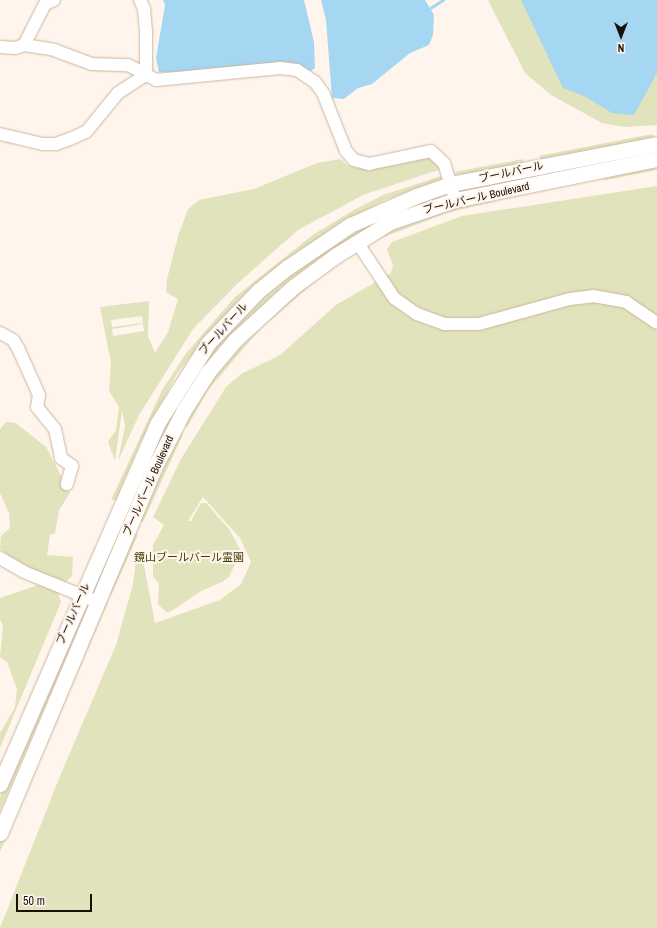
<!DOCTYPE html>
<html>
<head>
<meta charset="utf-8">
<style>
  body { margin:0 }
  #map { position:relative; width:657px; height:928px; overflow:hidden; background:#fff5ec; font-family:"Archivo Narrow","Noto Sans JP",sans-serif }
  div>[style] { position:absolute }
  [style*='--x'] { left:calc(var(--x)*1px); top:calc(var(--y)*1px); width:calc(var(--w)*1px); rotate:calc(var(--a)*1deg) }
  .green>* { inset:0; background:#e0e3bb }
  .water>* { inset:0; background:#a5d6f2 }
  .stream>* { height:3px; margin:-1.5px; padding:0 1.5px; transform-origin:1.5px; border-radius:1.5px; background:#a5d6f2 }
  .roads { filter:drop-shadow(0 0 1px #ccb5a0) drop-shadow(0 0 1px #ccb5a0) }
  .minor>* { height:12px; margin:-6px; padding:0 6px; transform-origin:6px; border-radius:6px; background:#fff }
  .tertiary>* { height:15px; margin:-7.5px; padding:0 7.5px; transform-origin:7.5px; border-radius:7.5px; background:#fff }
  span { translate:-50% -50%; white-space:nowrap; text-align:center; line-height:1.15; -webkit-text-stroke:4px #fff5ec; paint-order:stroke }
  .street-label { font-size:11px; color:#181009 }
  .park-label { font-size:11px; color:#3f3f04 }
  .north { position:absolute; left:601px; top:16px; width:40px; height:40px; -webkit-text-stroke:3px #fff5ec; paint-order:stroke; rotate:180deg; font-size:11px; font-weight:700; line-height:16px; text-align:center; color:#181009 }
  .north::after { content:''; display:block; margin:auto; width:14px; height:18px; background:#181009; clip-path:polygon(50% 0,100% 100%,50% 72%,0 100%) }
  .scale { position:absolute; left:16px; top:894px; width:76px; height:18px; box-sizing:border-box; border:2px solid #181009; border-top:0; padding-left:5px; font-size:12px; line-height:14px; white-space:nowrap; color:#181009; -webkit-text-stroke:3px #fff5ec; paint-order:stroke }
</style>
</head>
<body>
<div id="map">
  <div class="green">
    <div style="clip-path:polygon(488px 0,657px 0,657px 125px,624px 127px,602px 123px,551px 95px,525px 73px)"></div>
    <div style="clip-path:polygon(652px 134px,654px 137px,542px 160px,539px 156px)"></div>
    <div style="clip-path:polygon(evenodd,424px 155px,437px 160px,441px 169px,363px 195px,298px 230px,238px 283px,193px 329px,139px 415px,118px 461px,125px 426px,122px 411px,115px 461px,108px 442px,116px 430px,119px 407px,109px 391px,111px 363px,100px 307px,149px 301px,148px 336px,155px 353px,168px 332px,178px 299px,166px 292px,167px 279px,179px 233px,188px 209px,199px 200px,254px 189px,317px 163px,341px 159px,347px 165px,358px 168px,424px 155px,142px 316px,143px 323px,112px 327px,111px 320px,142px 316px,424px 155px,143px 324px,144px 331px,113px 336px,112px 329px,143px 324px)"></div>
    <div style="clip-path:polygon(524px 159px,522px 163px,460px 176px,454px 172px)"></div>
    <div style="clip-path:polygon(657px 165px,657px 170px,605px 180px,604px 177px)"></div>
    <div style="clip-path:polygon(444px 175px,444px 179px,385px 200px,356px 216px,214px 327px,177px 374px,140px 443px,116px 500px,111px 500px,162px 390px,187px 352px,235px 297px,314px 234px,354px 210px,383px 195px)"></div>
    <div style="clip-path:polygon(657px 186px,657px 928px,0 928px,60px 776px,116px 645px,133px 584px,136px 560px,143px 560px,155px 623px,220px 600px,241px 584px,251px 562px,240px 538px,203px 497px,188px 521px,191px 521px,201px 503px,206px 503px,229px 529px,241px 551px,229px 577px,222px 582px,201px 591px,170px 612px,166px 612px,158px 604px,159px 584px,153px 576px,153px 545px,164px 525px,153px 517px,181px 459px,226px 387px,241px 374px,280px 355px,336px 305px,391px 273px,393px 266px,387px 249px,392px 242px,462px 216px)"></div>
    <div style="clip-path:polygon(443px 193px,444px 197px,283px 286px,222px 345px,126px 518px,92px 590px,164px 421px,210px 352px,234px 323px,274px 286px,348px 232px,379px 216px)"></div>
    <div style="clip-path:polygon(476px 202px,493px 202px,449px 212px,376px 240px,391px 228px,423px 216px)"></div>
    <div style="clip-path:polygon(330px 269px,261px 328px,208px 390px,187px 427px,183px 425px,211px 379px,231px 353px,267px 316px)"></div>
    <div style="clip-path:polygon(6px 422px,16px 423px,46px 447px,70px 493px,59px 510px,55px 533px,50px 535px,47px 555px,73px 557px,72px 576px,66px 582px,25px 568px,0 549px,1px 536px,10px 528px,9px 513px,0 493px,0 429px)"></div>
    <div style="clip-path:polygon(179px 432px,183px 434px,143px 522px,139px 520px)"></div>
    <div style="clip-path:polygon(133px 533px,138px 535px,111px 595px,107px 595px)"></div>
    <div style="clip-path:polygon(38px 585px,46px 586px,58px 593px,61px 602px,0 748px,0 733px,15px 707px,17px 689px,7px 662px,0 657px,3px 625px,0 620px,0 598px)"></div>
    <div style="clip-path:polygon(104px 601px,108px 602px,0 852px,0 839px)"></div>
    <div style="clip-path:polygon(84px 605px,87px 608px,0 811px,0 797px)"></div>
  </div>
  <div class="water">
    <div style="clip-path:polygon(163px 0,304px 0,314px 42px,315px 68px,311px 71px,285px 62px,186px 73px,159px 72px,156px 58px,165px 5px)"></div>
    <div style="clip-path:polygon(321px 0,425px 0,434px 15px,433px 35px,429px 45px,410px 53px,372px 84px,358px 88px,344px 99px,332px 98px,326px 20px)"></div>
    <div style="clip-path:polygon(521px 0,657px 0,657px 73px,634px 115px,612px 113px,586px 97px,563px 88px)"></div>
  </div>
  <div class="stream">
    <div style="--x:430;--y:8;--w:15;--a:-32"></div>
  </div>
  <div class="roads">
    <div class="minor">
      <div style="--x:24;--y:45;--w:30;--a:9"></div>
      <div style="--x:54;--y:50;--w:40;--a:20.2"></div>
      <div style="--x:92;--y:64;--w:36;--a:2"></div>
      <div style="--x:128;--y:65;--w:32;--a:28"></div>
      <div style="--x:156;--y:80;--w:125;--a:-5.5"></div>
      <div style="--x:280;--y:68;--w:17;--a:7"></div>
      <div style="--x:297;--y:70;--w:22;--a:34"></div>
      <div style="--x:315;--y:82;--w:14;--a:54"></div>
      <div style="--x:323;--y:93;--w:62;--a:68.4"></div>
      <div style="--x:346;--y:151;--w:12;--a:48"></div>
      <div style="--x:354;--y:160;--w:16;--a:15"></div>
      <div style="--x:369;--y:164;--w:63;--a:-11.8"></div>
      <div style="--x:431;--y:151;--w:18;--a:43"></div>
      <div style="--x:444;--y:163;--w:39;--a:73"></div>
      <div style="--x:0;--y:47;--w:15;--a:4"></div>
      <div style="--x:15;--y:48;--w:9;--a:-18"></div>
      <div style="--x:24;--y:45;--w:46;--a:-62.9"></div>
      <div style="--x:45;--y:4;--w:10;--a:-24"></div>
      <div style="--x:0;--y:134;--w:44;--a:13.1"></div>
      <div style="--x:43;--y:144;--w:13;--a:0"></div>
      <div style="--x:56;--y:144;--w:15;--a:-20"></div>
      <div style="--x:70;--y:139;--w:17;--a:-24"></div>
      <div style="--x:86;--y:132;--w:50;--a:-50.6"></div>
      <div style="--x:118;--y:93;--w:33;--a:-33"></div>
      <div style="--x:146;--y:75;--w:43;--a:-90"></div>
      <div style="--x:146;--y:32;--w:23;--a:-95"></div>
      <div style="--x:144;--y:9;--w:10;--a:-114"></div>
      <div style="--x:357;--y:242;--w:67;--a:56.5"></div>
      <div style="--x:394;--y:298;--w:28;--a:35"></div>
      <div style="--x:417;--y:314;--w:29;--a:20"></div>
      <div style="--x:444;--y:324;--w:35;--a:0"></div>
      <div style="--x:479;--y:324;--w:94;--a:-15.4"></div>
      <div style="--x:570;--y:299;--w:23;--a:-7"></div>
      <div style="--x:593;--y:296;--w:34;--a:10"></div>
      <div style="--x:626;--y:302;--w:37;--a:34"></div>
      <div style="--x:0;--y:333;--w:15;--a:28"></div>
      <div style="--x:13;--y:340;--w:9;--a:58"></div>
      <div style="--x:18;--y:348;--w:51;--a:65.9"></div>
      <div style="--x:39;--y:395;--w:12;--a:99"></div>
      <div style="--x:37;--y:407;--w:28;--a:51"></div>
      <div style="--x:55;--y:429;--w:30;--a:78"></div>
      <div style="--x:61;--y:458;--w:14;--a:36"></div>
      <div style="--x:72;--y:466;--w:19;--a:106"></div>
      <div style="--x:0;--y:558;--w:28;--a:30"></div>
      <div style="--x:24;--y:572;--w:80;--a:22.1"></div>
    </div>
    <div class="tertiary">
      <div style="--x:0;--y:784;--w:393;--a:-66.4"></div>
      <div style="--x:157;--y:424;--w:97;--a:-57.6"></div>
      <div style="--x:209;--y:342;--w:71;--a:-46.1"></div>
      <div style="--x:258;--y:291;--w:38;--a:-39"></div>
      <div style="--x:288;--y:267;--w:75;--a:-34.1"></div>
      <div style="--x:350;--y:225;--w:72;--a:-23.7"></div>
      <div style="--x:416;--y:196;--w:37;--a:-19"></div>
      <div style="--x:451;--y:184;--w:210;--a:-11"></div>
      <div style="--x:0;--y:833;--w:396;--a:-67.1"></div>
      <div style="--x:154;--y:468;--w:65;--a:-62.7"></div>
      <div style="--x:184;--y:410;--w:45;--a:-57.7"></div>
      <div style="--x:208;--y:372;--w:42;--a:-49.8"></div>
      <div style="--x:235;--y:340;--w:79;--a:-42.4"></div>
      <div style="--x:293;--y:287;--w:52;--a:-36.4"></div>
      <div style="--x:335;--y:256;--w:65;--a:-31.7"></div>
      <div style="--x:390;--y:222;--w:69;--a:-18.7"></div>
      <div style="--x:455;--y:200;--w:206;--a:-11.5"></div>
    </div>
  </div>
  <div class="street-label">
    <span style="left:511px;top:172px;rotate:-12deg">ブールバール</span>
    <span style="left:476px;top:198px;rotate:-13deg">ブールバール Boulevard</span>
    <span style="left:223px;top:329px;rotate:-48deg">ブールバール</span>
    <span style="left:148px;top:486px;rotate:-66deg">ブールバール Boulevard</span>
    <span style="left:73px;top:614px;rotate:-66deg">ブールバール</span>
  </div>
  <div class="park-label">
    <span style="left:189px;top:557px">鏡山ブールバール霊園</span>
  </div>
  <div class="north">N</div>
  <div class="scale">50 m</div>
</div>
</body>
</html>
